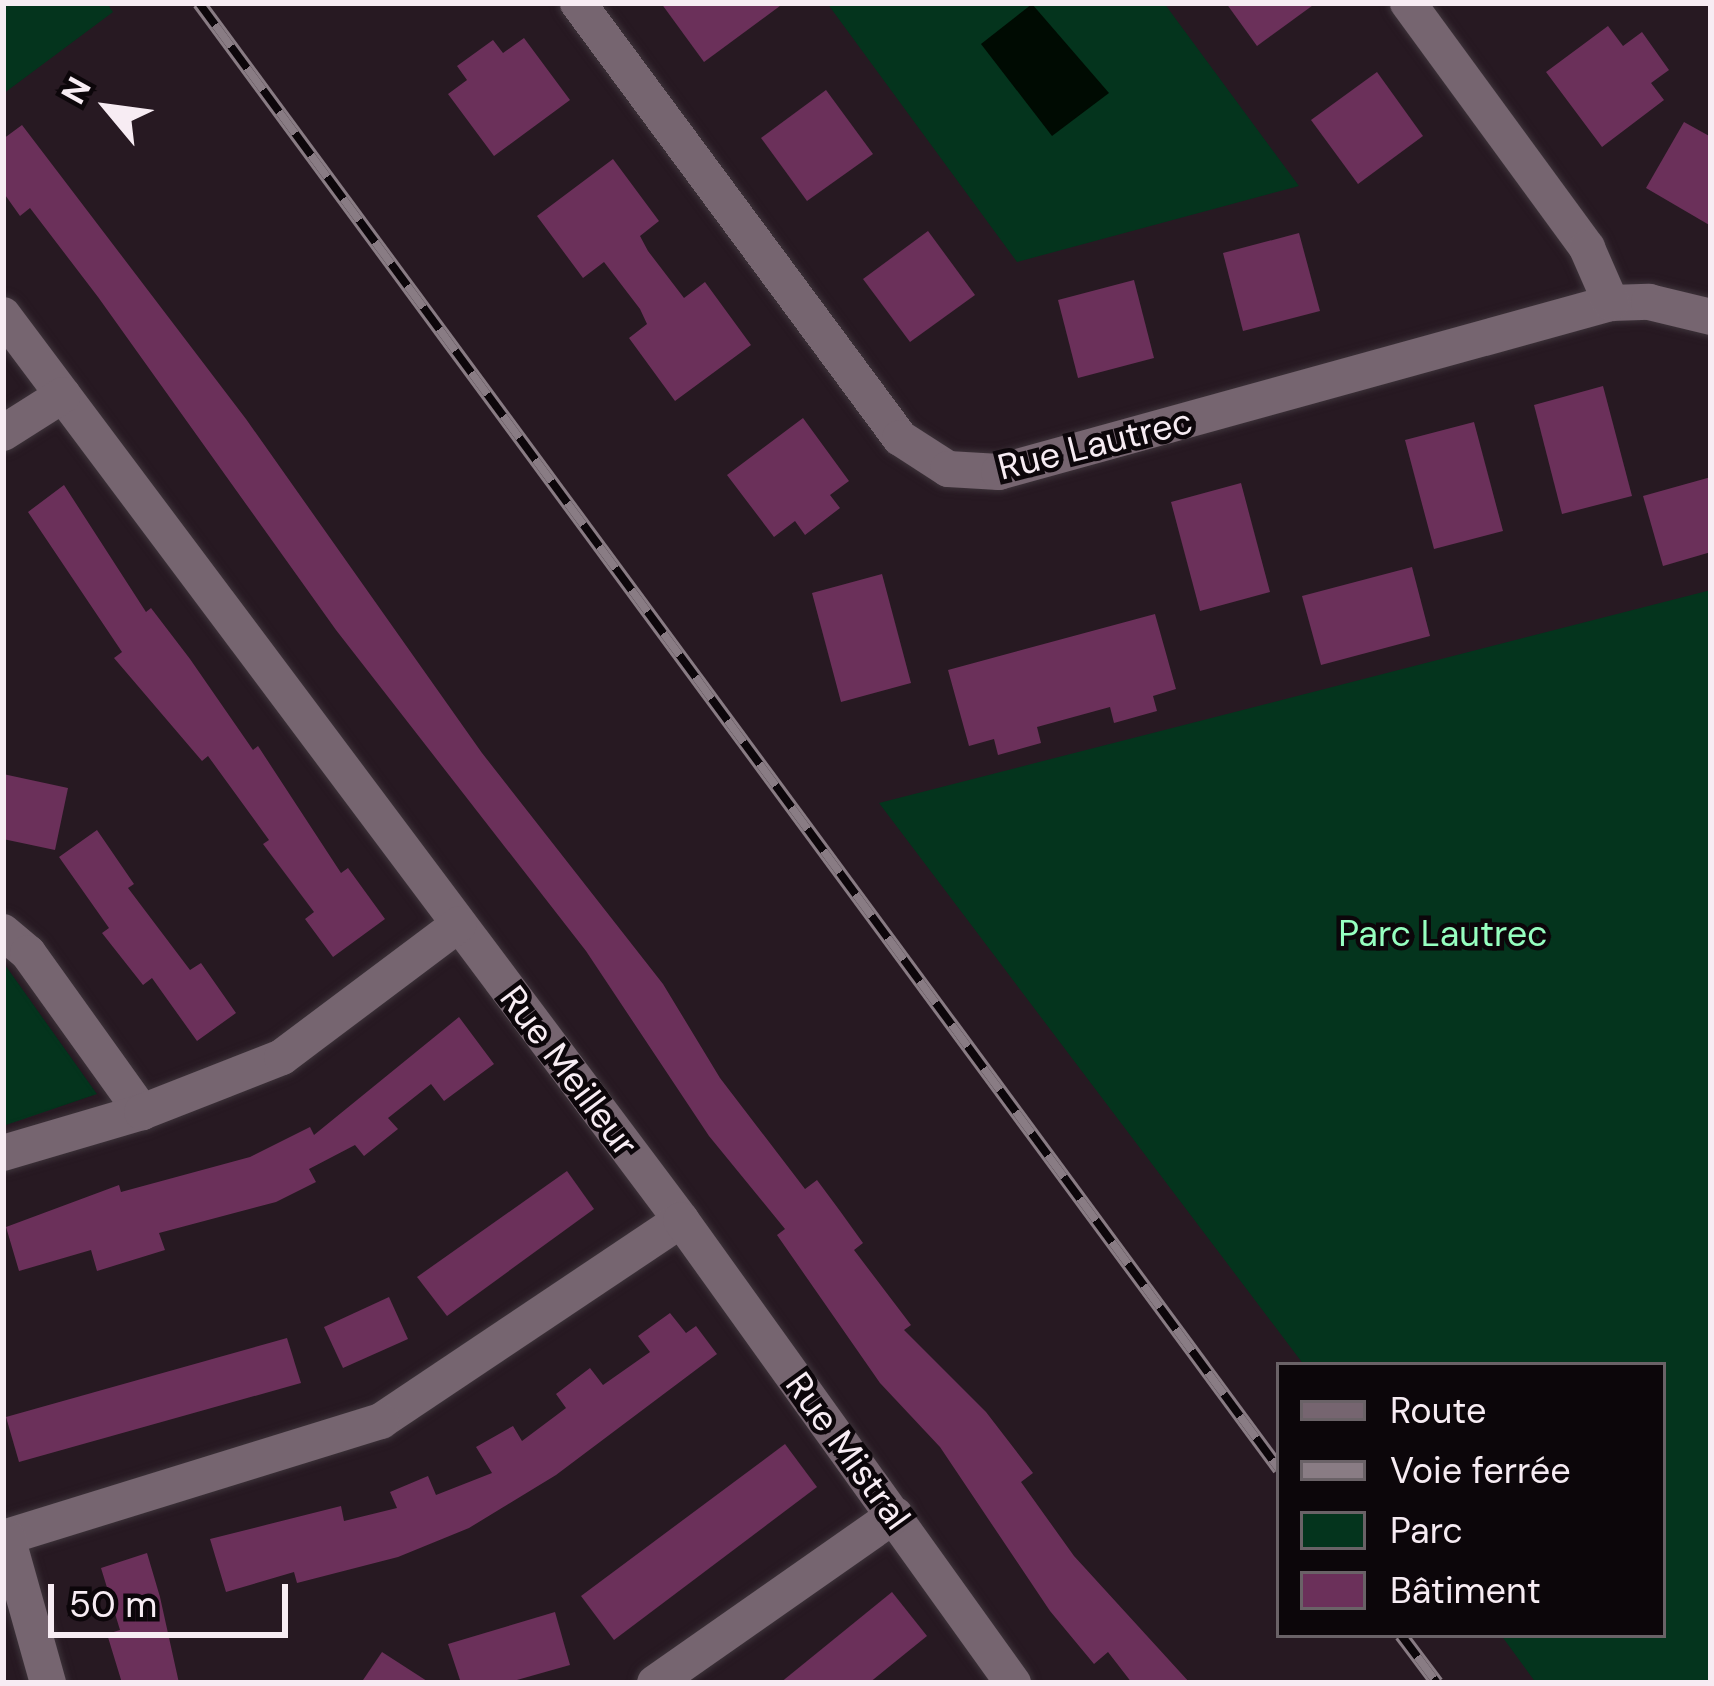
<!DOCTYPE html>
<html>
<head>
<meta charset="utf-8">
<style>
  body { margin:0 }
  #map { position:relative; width:1714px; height:1686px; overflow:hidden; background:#271922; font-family:"DM Sans",sans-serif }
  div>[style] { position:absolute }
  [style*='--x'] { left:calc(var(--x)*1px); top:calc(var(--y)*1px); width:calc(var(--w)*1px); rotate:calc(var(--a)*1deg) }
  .green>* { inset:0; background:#04341d }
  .water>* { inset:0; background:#000b02 }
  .building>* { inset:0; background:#6b305a }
  .roads { filter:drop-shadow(0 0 3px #3d333a) drop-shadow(0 0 3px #3d333a) }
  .minor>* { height:36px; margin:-18px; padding:0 18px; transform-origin:18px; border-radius:18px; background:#766570 }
  .rail>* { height:14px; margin-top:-7px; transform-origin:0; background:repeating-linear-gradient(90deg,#0c060a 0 27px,#897c84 0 54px); box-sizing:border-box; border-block:3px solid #897c84 }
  span { translate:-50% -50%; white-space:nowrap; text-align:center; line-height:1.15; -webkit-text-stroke:9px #0c060a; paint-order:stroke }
  .street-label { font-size:36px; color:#f7ecf3 }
  .park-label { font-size:36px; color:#96ffc0 }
  .frame { position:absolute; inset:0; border:6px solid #f7ecf3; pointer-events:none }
  .legend { position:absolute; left:1276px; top:1362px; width:390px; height:276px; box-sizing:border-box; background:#0c060a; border:3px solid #6a6267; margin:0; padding:15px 21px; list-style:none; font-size:36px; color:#f7ecf3 }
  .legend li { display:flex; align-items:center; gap:24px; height:60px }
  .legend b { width:60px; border:3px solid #6a6267 }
  .north { position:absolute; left:48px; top:48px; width:120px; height:120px; -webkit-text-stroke:9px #0c060a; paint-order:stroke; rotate:299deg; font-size:33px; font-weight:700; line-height:48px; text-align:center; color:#f7ecf3 }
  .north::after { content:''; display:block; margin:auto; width:42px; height:54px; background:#f7ecf3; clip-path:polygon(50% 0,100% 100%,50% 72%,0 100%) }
  .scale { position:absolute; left:48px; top:1584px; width:240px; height:54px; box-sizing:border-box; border:6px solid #f7ecf3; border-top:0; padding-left:15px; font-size:36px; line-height:42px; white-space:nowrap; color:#f7ecf3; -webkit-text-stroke:9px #0c060a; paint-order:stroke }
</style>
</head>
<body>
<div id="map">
  <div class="green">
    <div style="clip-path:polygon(3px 3px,107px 3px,113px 12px,3px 94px)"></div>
    <div style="clip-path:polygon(827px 3px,1164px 3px,1299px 186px,1017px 262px)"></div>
    <div style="clip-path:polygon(1711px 590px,1711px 1683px,1536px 1683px,1501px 1635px,1663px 1635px,1663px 1365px,1304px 1365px,879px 803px)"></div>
    <div style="clip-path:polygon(3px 962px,97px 1094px,3px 1126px)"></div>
  </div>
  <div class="water">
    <div style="clip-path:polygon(1032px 4px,1109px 93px,1052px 136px,981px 44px)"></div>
  </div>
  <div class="building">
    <div style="clip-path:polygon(661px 3px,784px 3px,704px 62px)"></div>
    <div style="clip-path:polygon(1226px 3px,1316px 3px,1257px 46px)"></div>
    <div style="clip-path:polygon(1608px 26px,1623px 46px,1642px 32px,1669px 70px,1651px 83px,1664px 100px,1602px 147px,1546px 72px)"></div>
    <div style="clip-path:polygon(524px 38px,570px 100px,494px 156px,448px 94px,467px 80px,457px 66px,493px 40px,503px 53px)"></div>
    <div style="clip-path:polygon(1377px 72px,1423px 136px,1358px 184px,1311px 120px)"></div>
    <div style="clip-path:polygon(826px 90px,873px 154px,807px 201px,761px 138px)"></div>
    <div style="clip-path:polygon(1684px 122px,1711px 137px,1711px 226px,1646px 188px)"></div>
    <div style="clip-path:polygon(22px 125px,246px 419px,482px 753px,663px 984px,720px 1078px,805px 1189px,817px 1180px,840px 1211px,863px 1243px,854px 1250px,911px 1325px,904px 1330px,986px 1412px,1033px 1473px,1021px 1482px,1074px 1556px,1190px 1683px,1132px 1683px,1108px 1652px,1094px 1664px,1050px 1611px,940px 1447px,880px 1383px,777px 1235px,785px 1229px,709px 1136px,586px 951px,336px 630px,98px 297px,30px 208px,20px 216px,3px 192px,3px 139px)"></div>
    <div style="clip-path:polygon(613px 159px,659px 221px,640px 236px,648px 251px,684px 298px,705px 282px,751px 345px,675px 401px,629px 338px,647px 324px,640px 309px,604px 262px,583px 278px,537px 216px)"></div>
    <div style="clip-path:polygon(928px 231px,975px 295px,910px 342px,863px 279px)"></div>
    <div style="clip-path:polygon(1299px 233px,1320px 311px,1243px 331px,1223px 253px)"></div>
    <div style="clip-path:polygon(1134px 280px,1154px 358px,1078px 378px,1058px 300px)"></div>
    <div style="clip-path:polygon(1603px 386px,1632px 496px,1562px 514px,1534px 405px)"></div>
    <div style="clip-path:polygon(803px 418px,849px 481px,830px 495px,840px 508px,805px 535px,795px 521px,774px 537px,727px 475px)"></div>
    <div style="clip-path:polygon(1474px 422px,1503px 531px,1434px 549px,1405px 440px)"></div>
    <div style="clip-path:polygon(1711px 477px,1711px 552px,1663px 566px,1643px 496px)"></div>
    <div style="clip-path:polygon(1241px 483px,1270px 592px,1200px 611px,1171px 502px)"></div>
    <div style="clip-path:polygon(64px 485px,146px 612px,151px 608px,190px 659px,253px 750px,258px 746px,341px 873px,348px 868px,385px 919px,333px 957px,305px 919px,314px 912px,263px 844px,269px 840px,208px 756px,202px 761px,114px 658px,122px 652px,28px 512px)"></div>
    <div style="clip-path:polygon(1412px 567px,1430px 636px,1321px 665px,1302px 596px)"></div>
    <div style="clip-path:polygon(882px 574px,911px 683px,841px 702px,812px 593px)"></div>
    <div style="clip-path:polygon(1155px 614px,1176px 689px,1153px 696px,1157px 711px,1114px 723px,1110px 707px,1037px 727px,1041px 743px,998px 755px,994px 739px,969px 746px,948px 670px)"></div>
    <div style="clip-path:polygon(3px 774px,68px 788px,55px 850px,3px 839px)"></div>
    <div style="clip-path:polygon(97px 830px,134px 884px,128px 888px,190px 970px,201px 963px,236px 1013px,197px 1041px,152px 978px,143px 985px,102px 933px,109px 928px,59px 857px)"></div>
    <div style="clip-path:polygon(459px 1017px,494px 1064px,444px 1101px,431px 1084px,388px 1118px,398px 1129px,364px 1156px,355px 1145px,309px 1169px,316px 1182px,276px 1202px,159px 1233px,165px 1250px,97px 1271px,91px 1250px,19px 1271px,6px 1227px,119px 1185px,121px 1192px,250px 1157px,310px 1127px,314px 1135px)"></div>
    <div style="clip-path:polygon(567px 1171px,594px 1209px,447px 1316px,417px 1277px)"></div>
    <div style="clip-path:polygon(389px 1297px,408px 1339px,343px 1368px,324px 1327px)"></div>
    <div style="clip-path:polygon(670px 1313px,686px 1333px,696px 1326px,717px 1354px,556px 1475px,469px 1528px,398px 1557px,297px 1583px,294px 1572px,226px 1592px,210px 1539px,341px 1506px,344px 1521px,397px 1508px,390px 1492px,428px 1476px,436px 1495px,492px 1473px,476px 1447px,513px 1426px,522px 1441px,566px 1408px,556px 1394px,590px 1368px,603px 1385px,650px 1352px,638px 1336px)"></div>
    <div style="clip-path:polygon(287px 1338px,301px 1383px,19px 1462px,6px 1417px)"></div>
    <div style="clip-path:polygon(785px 1444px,817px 1487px,614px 1640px,581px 1596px)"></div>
    <div style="clip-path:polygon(147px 1553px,160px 1597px,179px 1683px,122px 1683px,107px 1634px,120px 1630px,101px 1568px)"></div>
    <div style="clip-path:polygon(892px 1592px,927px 1636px,869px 1683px,780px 1683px)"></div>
    <div style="clip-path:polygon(555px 1612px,570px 1665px,506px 1683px,461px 1683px,448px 1644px)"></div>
    <div style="clip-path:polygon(382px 1652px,430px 1683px,361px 1683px)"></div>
  </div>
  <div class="roads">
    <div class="minor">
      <div style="--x:578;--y:3;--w:541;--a:53.49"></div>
      <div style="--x:900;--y:438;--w:57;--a:32.9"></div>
      <div style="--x:948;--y:469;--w:51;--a:3.4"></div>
      <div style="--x:999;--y:472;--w:635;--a:-15.44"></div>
      <div style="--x:1611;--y:303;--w:38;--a:-2"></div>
      <div style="--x:1649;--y:302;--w:64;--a:13.6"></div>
      <div style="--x:1408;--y:3;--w:303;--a:53.8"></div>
      <div style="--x:1587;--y:248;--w:60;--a:66.4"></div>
      <div style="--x:3;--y:315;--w:1131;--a:53.16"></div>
      <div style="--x:681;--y:1220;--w:361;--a:146.2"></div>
      <div style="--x:381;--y:1421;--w:396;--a:162.8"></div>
      <div style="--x:3;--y:433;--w:71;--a:-32.3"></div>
      <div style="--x:3;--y:932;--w:33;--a:40"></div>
      <div style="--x:28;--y:953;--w:196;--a:54.4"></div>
      <div style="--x:3;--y:1153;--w:145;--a:-16.4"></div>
      <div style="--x:142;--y:1112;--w:150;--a:-21.4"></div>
      <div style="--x:282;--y:1057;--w:221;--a:-36.9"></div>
      <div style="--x:681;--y:1220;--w:570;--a:54.36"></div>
      <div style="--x:7;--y:1537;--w:152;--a:74.3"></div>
      <div style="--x:655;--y:1683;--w:293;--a:-35"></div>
    </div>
  </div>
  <div class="rail">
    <div style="--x:199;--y:3;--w:1821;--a:53.62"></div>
    <div style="--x:1401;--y:1635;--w:60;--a:53.1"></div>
  </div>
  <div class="street-label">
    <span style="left:1095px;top:444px;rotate:-14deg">Rue Lautrec</span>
    <span style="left:569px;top:1071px;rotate:53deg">Rue Meilleur</span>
    <span style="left:848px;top:1451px;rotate:54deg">Rue Mistral</span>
  </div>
  <div class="park-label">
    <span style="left:1443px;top:934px">Parc Lautrec</span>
  </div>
  <div class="frame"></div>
  <ul class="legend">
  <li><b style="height:15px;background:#766570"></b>Route</li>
  <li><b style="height:15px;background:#897c84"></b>Voie ferrée</li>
  <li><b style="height:33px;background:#04341d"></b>Parc</li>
  <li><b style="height:33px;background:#6b305a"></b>Bâtiment</li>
  </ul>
  <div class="north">N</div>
  <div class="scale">50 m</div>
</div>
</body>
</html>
